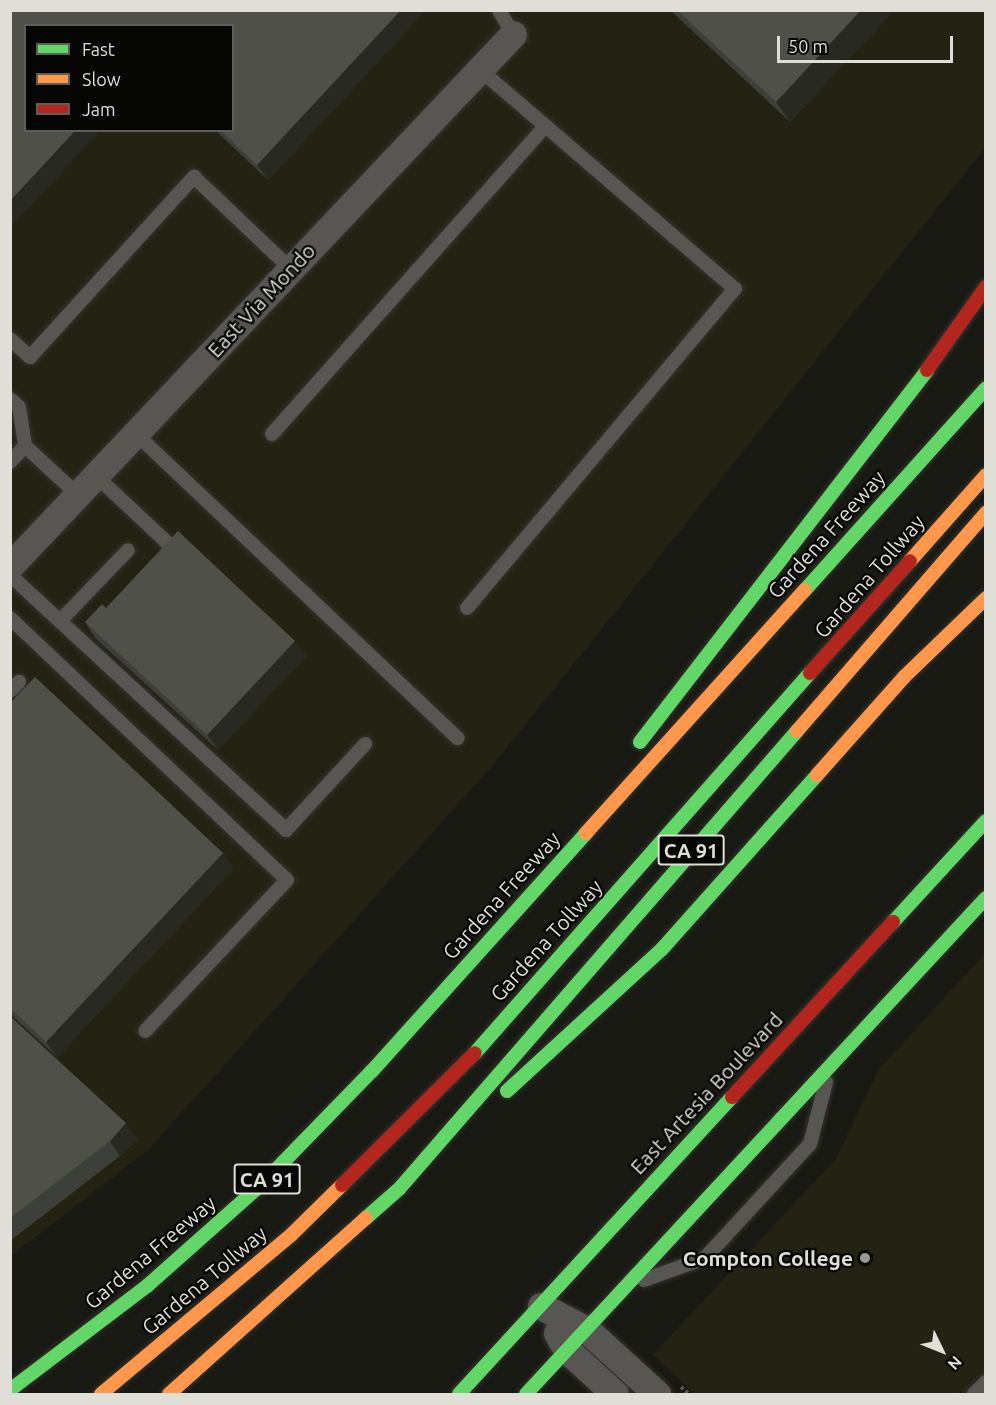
<!DOCTYPE html>
<html>
<head>
<meta charset="utf-8">
<style>
  body { margin:0 }
  #map { position:relative; width:996px; height:1405px; overflow:hidden; background:#1a1a14; font-family:Ubuntu,sans-serif }
  div>[style] { position:absolute }
  [style*='--x'] { left:calc(var(--x)*1px); top:calc(var(--y)*1px); width:calc(var(--w)*1px); rotate:calc(var(--a)*1deg) }
  .built>* { inset:0; background:#242313 }
  .path>* { height:4px; margin-top:-2px; transform-origin:0; background:repeating-linear-gradient(90deg,#535350 0 3px,transparent 0 6px) }
  .roads { filter:drop-shadow(0 0 2px #343430) drop-shadow(0 0 2px #343430) }
  .lane>* { height:14px; margin:-7px; padding:0 7px; transform-origin:7px; border-radius:7px; background:#575652 }
  .street>* { height:27px; margin:-13.5px; padding:0 13.5px; transform-origin:13.5px; border-radius:13.5px; background:#575652 }
  .fast>* { height:14px; margin:-7px; padding:0 7px; transform-origin:7px; border-radius:7px; background:#63d668 }
  .slow>* { height:14px; margin:-7px; padding:0 7px; transform-origin:7px; border-radius:7px; background:#ff974d }
  .jam>* { height:14px; margin:-7px; padding:0 7px; transform-origin:7px; border-radius:7px; background:#b3261e }
  .wall>* { inset:0; background:#3d4038 }
  .shaded-wall>* { inset:0; background:#282a22 }
  .building>* { inset:0; background:#4f5149 }
  .dots>* { width:16px; height:16px; translate:-50% -50%; box-sizing:border-box; border:3px solid #060604; border-radius:50% }
  span { translate:-50% -50%; white-space:nowrap; text-align:center; line-height:1.15; -webkit-text-stroke:4.5px #060604; paint-order:stroke }
  .shield-label span { padding:2px 4px; background:#060604; border:2px solid; border-radius:4px; -webkit-text-stroke-width:0 }
  .shield-label { font-size:20px; color:#dfdfd8; font-weight:700 }
  .street-label { font-size:21px; color:#dfdfd8 }
  .poi-label { font-size:21px; color:#dfdfd8; font-weight:700 }
  .right { translate:-100% -50%; text-align:right }
  .frame { position:absolute; inset:0; border:12px solid #dfdfd8; pointer-events:none }
  .legend { position:absolute; left:24px; top:24px; width:210px; height:108px; box-sizing:border-box; background:#060604; border:2px solid #5d5d59; margin:0; padding:8px 10px; list-style:none; font-size:18px; color:#dfdfd8 }
  .legend li { display:flex; align-items:center; gap:12px; height:30px }
  .legend b { width:30px; border:2px solid #5d5d59 }
  .north { position:absolute; left:912px; top:1321px; width:60px; height:60px; -webkit-text-stroke:4px #060604; paint-order:stroke; rotate:133deg; font-size:16px; font-weight:700; line-height:24px; text-align:center; color:#dfdfd8 }
  .north::after { content:''; display:block; margin:auto; width:21px; height:27px; background:#dfdfd8; clip-path:polygon(50% 0,100% 100%,50% 72%,0 100%) }
  .scale { position:absolute; left:777px; top:36px; width:176px; height:27px; box-sizing:border-box; border:3px solid #dfdfd8; border-top:0; padding-left:8px; font-size:18px; line-height:21px; white-space:nowrap; color:#dfdfd8; -webkit-text-stroke:4px #060604; paint-order:stroke }
</style>
</head>
<body>
<div id="map">
  <div class="built">
    <div style="clip-path:polygon(evenodd,11px 11px,985px 11px,985px 148px,492px 766px,148px 1150px,11px 1256px,11px 11px,26px 26px,232px 26px,232px 130px,26px 130px,26px 26px)"></div>
    <div style="clip-path:polygon(985px 954px,985px 1394px,695px 1394px,653px 1355px,835px 1160px,879px 1069px)"></div>
  </div>
  <div class="path">
    <div style="--x:681;--y:1387;--w:11;--a:41"></div>
  </div>
  <div class="roads">
    <div class="lane">
      <div style="--x:499;--y:10;--w:28;--a:60"></div>
      <div style="--x:10;--y:339;--w:27;--a:42"></div>
      <div style="--x:30;--y:357;--w:244;--a:-47.7"></div>
      <div style="--x:194;--y:177;--w:134;--a:43.5"></div>
      <div style="--x:10;--y:399;--w:12;--a:42"></div>
      <div style="--x:19;--y:407;--w:39;--a:81"></div>
      <div style="--x:135;--y:433;--w:444;--a:43.4"></div>
      <div style="--x:272;--y:434;--w:412;--a:-48.4"></div>
      <div style="--x:10;--y:462;--w:22;--a:-47"></div>
      <div style="--x:25;--y:446;--w:71;--a:42.7"></div>
      <div style="--x:95;--y:475;--w:104;--a:43.1"></div>
      <div style="--x:10;--y:575;--w:376;--a:42.7"></div>
      <div style="--x:286;--y:830;--w:117;--a:-47.4"></div>
      <div style="--x:467;--y:608;--w:417;--a:-50"></div>
      <div style="--x:735;--y:289;--w:336;--a:-139.3"></div>
      <div style="--x:10;--y:618;--w:381;--a:43.4"></div>
      <div style="--x:287;--y:880;--w:207;--a:133.2"></div>
      <div style="--x:60;--y:621;--w:98;--a:-46.2"></div>
      <div style="--x:10;--y:691;--w:13;--a:-45"></div>
      <div style="--x:644;--y:1280;--w:65;--a:-19.8"></div>
      <div style="--x:705;--y:1258;--w:155;--a:-47.4"></div>
      <div style="--x:810;--y:1144;--w:64;--a:-75.5"></div>
      <div style="--x:974;--y:1394;--w:17;--a:-45"></div>
    </div>
    <div class="street">
      <div style="--x:10;--y:566;--w:732;--a:-46.6"></div>
      <div style="--x:541;--y:1306;--w:52;--a:27.6"></div>
      <div style="--x:587;--y:1330;--w:95;--a:42.4"></div>
      <div style="--x:557;--y:1333;--w:20;--a:60"></div>
      <div style="--x:567;--y:1350;--w:65;--a:42.5"></div>
    </div>
    <div class="fast">
      <div style="--x:805;--y:590;--w:271;--a:-48.1"></div>
      <div style="--x:640;--y:742;--w:470;--a:-52.3"></div>
      <div style="--x:893;--y:922;--w:137;--a:-47.4"></div>
      <div style="--x:475;--y:1053;--w:507;--a:-48.6"></div>
      <div style="--x:507;--y:1091;--w:210;--a:-42.5"></div>
      <div style="--x:662;--y:949;--w:233;--a:-48.3"></div>
      <div style="--x:366;--y:1218;--w:44;--a:-41.3"></div>
      <div style="--x:399;--y:1189;--w:607;--a:-49.01"></div>
      <div style="--x:10;--y:1390;--w:172;--a:-37.2"></div>
      <div style="--x:147;--y:1286;--w:154;--a:-41.6"></div>
      <div style="--x:262;--y:1184;--w:158;--a:-45.8"></div>
      <div style="--x:372;--y:1071;--w:320;--a:-48"></div>
      <div style="--x:459;--y:1394;--w:403;--a:-47.4"></div>
      <div style="--x:526;--y:1394;--w:676;--a:-47.16"></div>
    </div>
    <div class="slow">
      <div style="--x:910;--y:561;--w:115;--a:-48.5"></div>
      <div style="--x:797;--y:731;--w:289;--a:-49.1"></div>
      <div style="--x:817;--y:775;--w:131;--a:-48.4"></div>
      <div style="--x:904;--y:677;--w:114;--a:-43.9"></div>
      <div style="--x:586;--y:833;--w:327;--a:-48"></div>
      <div style="--x:101;--y:1394;--w:248;--a:-39.9"></div>
      <div style="--x:291;--y:1235;--w:71;--a:-44.4"></div>
      <div style="--x:169;--y:1394;--w:264;--a:-41.8"></div>
    </div>
    <div class="jam">
      <div style="--x:927;--y:370;--w:102;--a:-54.6"></div>
      <div style="--x:810;--y:673;--w:150;--a:-48.2"></div>
      <div style="--x:732;--y:1097;--w:238;--a:-47.4"></div>
      <div style="--x:342;--y:1185;--w:187;--a:-44.8"></div>
    </div>
  </div>
  <div class="wall">
    <div style="clip-path:polygon(10px 10px,426px 10px,268px 180px,215px 130px,232px 130px,232px 26px)"></div>
    <div style="clip-path:polygon(670px 10px,894px 10px,790px 122px)"></div>
    <div style="clip-path:polygon(106px 608px,306px 656px,218px 750px,95px 638px,85px 622px)"></div>
    <div style="clip-path:polygon(10px 703px,223px 853px,233px 869px,57px 1057px,10px 1014px)"></div>
    <div style="clip-path:polygon(10px 1016px,137px 1139px,120px 1156px,10px 1241px)"></div>
  </div>
  <div class="shaded-wall">
    <div style="clip-path:polygon(401px 10px,426px 10px,268px 180px,257px 165px)"></div>
    <div style="clip-path:polygon(861px 10px,894px 10px,790px 122px,776px 102px)"></div>
    <div style="clip-path:polygon(76px 130px,101px 130px,10px 228px,10px 201px)"></div>
    <div style="clip-path:polygon(295px 641px,306px 656px,218px 750px,207px 735px)"></div>
    <div style="clip-path:polygon(223px 853px,233px 869px,57px 1057px,46px 1042px)"></div>
    <div style="clip-path:polygon(126px 1123px,137px 1139px,120px 1156px,110px 1141px)"></div>
  </div>
  <div class="building">
    <div style="clip-path:polygon(10px 10px,401px 10px,257px 165px,220px 130px,232px 130px,232px 26px,26px 26px,26px 130px,76px 130px,10px 201px)"></div>
    <div style="clip-path:polygon(677px 10px,861px 10px,776px 102px)"></div>
    <div style="clip-path:polygon(178px 531px,295px 641px,207px 735px,85px 622px,102px 604px,106px 608px)"></div>
    <div style="clip-path:polygon(35px 677px,223px 853px,46px 1042px,10px 1008px,10px 703px)"></div>
    <div style="clip-path:polygon(10px 1016px,126px 1123px,110px 1141px,10px 1218px)"></div>
  </div>
  <div class="dots">
    <div style="left:865px;top:1258px;background:#9a9a93"></div>
  </div>
  <div class="shield-label">
    <span style="left:691px;top:850px">CA 91</span>
    <span style="left:267px;top:1179px">CA 91</span>
  </div>
  <div class="street-label">
    <span style="left:261px;top:300px;rotate:-47deg">East Via Mondo</span>
    <span style="left:826px;top:534px;rotate:-48deg">Gardena Freeway</span>
    <span style="left:869px;top:576px;rotate:-49deg">Gardena Tollway</span>
    <span style="left:501px;top:895px;rotate:-48deg">Gardena Freeway</span>
    <span style="left:546px;top:940px;rotate:-48deg">Gardena Tollway</span>
    <span style="left:706px;top:1093px;rotate:-47deg">East Artesia Boulevard</span>
    <span style="left:150px;top:1252px;rotate:-40deg">Gardena Freeway</span>
    <span style="left:204px;top:1280px;rotate:-40deg">Gardena Tollway</span>
  </div>
  <div class="poi-label">
    <span class="right" style="left:853px;top:1258px">Compton College</span>
  </div>
  <div class="frame"></div>
  <ul class="legend">
  <li><b style="height:8px;background:#63d668"></b>Fast</li>
  <li><b style="height:8px;background:#ff974d"></b>Slow</li>
  <li><b style="height:8px;background:#b3261e"></b>Jam</li>
  </ul>
  <div class="north">N</div>
  <div class="scale">50 m</div>
</div>
</body>
</html>
